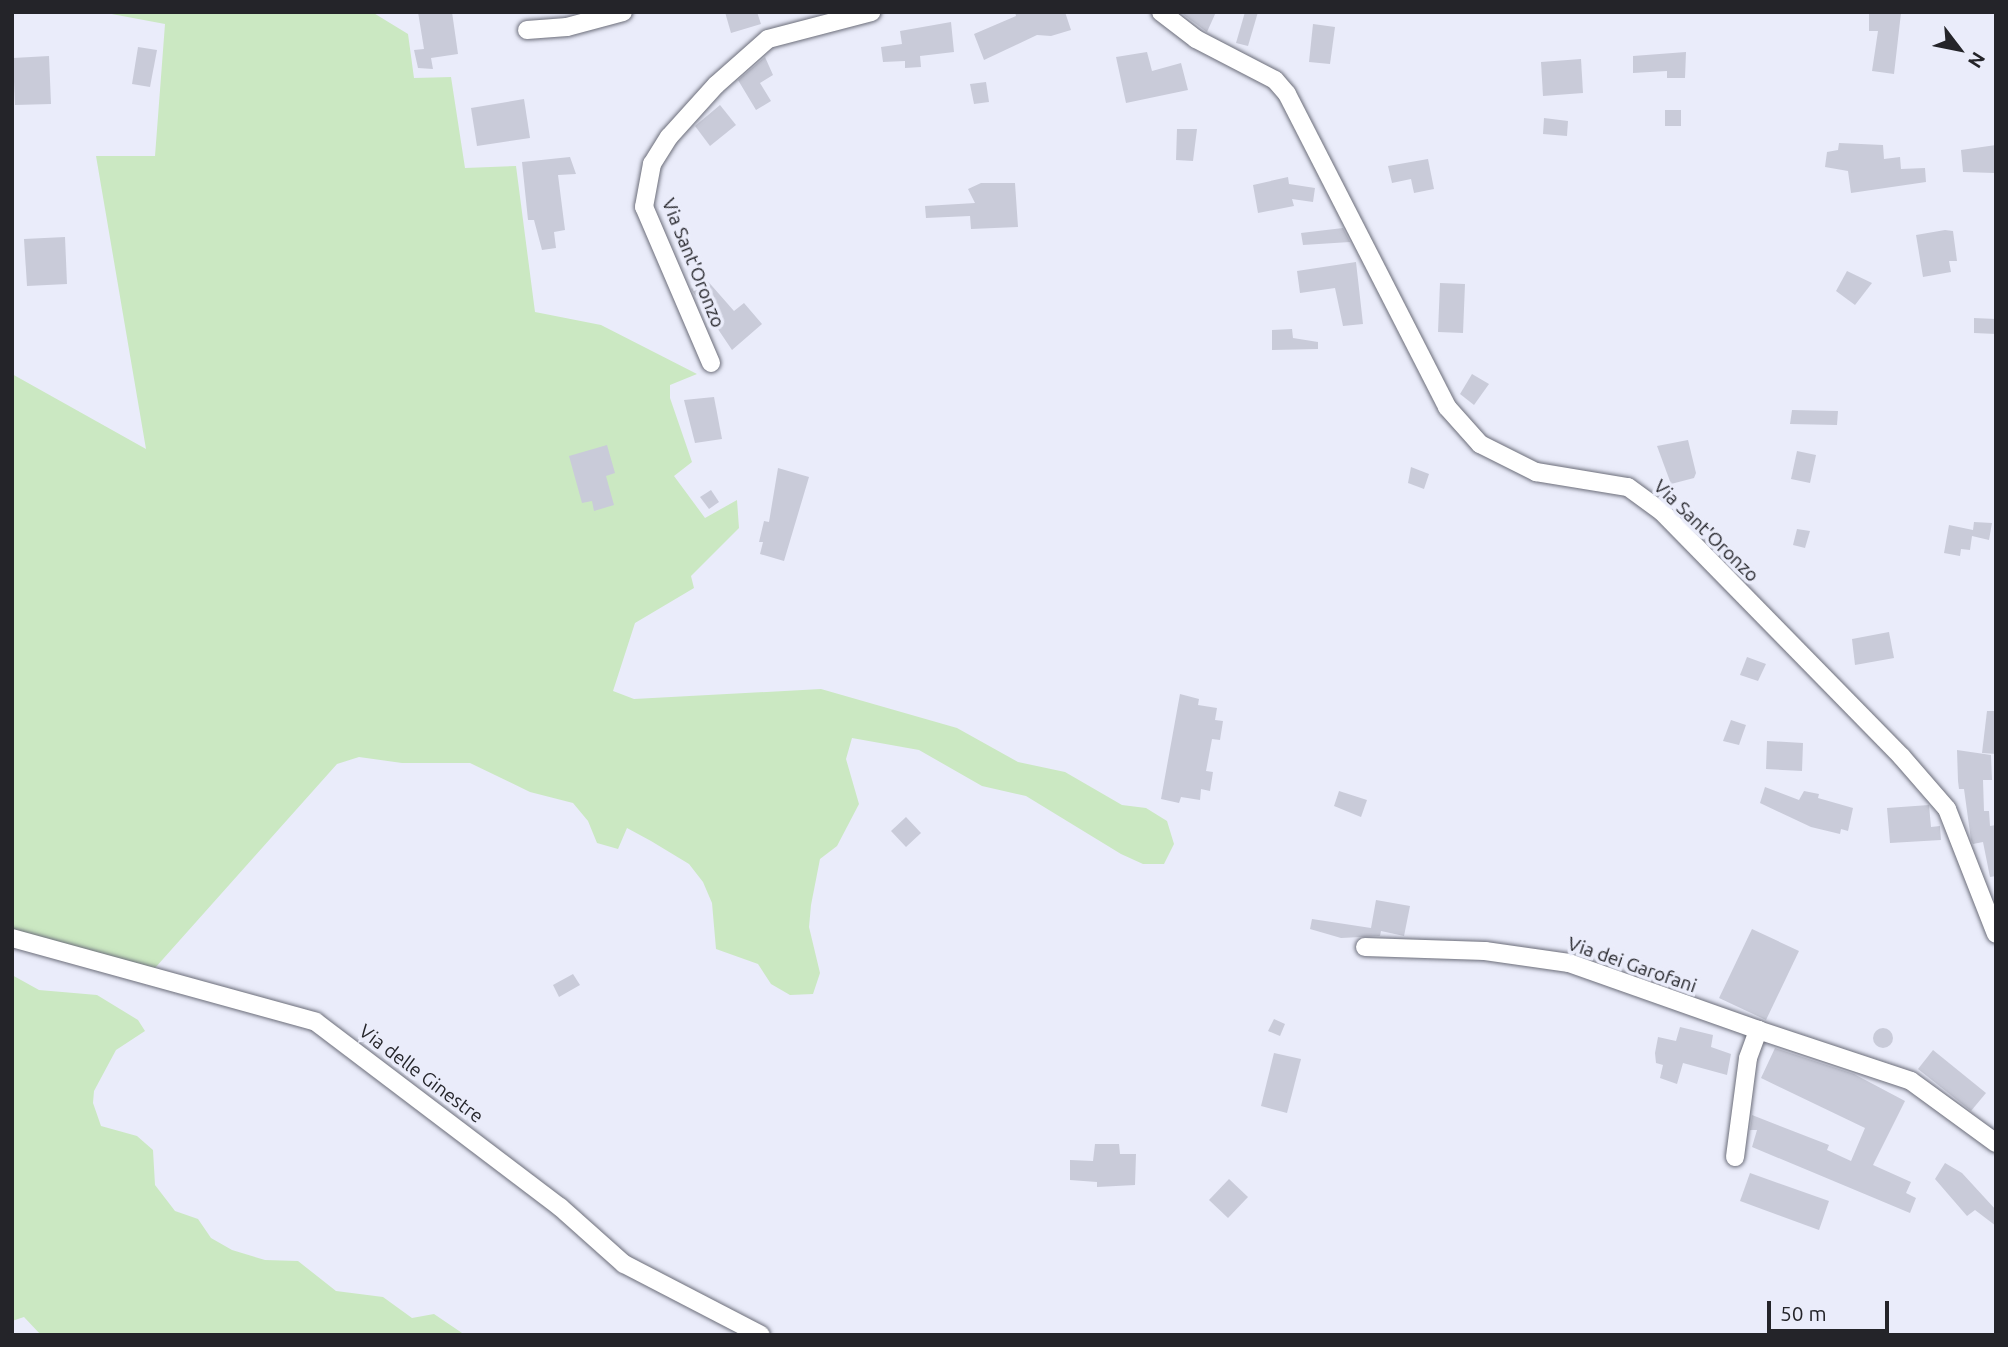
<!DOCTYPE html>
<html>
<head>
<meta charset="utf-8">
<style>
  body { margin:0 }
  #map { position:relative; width:2008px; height:1347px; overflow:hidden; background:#eaecfa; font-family:Ubuntu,sans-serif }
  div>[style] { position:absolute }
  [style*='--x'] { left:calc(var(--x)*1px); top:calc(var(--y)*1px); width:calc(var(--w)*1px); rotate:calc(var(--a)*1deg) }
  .green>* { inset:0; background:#cbe8c2 }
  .building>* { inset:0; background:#c9cbd9 }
  .round { border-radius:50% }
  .roads { filter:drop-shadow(0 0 2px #6b6d79) drop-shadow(0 0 2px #6b6d79) }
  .minor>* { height:18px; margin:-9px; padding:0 9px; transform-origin:9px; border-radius:9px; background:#fff }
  span { translate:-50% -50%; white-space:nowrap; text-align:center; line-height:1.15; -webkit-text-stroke:7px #eaecfa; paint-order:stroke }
  .street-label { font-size:19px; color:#242429 }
  .frame { position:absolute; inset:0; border:14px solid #242429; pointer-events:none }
  .north { position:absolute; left:1924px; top:14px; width:70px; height:70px; -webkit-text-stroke:5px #eaecfa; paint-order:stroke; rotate:122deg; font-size:19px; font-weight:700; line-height:28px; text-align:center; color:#242429 }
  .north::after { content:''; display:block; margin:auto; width:24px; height:32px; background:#242429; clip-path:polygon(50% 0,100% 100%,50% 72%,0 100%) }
  .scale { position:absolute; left:1767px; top:1301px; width:122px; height:32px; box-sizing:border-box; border:4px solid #242429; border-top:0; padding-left:9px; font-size:21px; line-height:24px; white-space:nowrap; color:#242429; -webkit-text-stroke:5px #eaecfa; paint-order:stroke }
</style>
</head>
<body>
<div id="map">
  <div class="green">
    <div style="clip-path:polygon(101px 12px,372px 12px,408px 34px,414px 78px,451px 77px,465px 168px,516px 166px,535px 312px,601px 325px,697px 374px,670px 385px,670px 398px,692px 462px,674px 476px,705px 518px,737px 500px,739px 528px,691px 576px,694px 588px,635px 623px,613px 691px,634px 699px,821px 689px,957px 728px,1018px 762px,1065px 772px,1122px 805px,1146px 808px,1167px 821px,1174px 844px,1164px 864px,1143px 864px,1121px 854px,1026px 796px,982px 786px,919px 750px,852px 738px,846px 759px,859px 804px,837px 846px,820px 859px,811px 905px,809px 927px,820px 973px,813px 994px,790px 995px,771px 984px,758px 964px,716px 949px,712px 903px,703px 882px,689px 864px,651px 841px,627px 828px,618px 849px,597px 843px,588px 821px,573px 803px,530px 792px,470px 763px,402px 763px,359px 757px,337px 764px,155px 968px,12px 930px,12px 374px,146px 449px,96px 156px,155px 156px,165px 24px)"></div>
    <div style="clip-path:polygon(12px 975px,39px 990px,97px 995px,138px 1020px,145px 1031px,116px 1050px,94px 1091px,93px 1103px,101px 1126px,137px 1136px,153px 1150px,155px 1185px,175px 1211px,198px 1219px,211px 1238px,232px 1250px,265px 1260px,298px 1261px,336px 1291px,383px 1297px,412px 1318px,434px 1314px,465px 1335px,41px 1335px,24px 1317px,12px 1321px)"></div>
  </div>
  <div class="building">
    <div style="clip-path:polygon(418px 12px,452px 12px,458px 54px,431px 58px,433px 69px,418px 68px,414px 50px,424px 49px)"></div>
    <div style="clip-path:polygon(725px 12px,757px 12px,761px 24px,731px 33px)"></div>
    <div style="clip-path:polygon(1015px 12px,1065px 12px,1071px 30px,1051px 36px,1037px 35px,984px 60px,974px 34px,1016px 16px)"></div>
    <div style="clip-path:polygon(1180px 12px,1216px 12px,1207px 32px)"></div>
    <div style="clip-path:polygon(1245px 12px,1258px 12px,1248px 46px,1236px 43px)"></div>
    <div style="clip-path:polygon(1869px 12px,1901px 13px,1894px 74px,1872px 71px,1878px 31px,1869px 31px)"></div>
    <div style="clip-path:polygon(951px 22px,954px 52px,920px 56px,921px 67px,905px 68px,905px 61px,883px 62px,881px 47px,902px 44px,900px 31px)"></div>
    <div style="clip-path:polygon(1313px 24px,1335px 27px,1330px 64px,1309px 62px)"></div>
    <div style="clip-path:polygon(138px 47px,157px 50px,150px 87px,132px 84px)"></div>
    <div style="clip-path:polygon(1147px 52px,1152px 71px,1181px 63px,1188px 90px,1126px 103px,1116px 57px)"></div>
    <div style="clip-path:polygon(1686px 52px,1685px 78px,1667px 78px,1667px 71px,1633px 73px,1633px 56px)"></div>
    <div style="clip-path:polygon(49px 56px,51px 104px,15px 105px,13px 58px)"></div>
    <div style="clip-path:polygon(765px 57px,773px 75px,760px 83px,771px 101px,756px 110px,738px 80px)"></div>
    <div style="clip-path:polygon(1581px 59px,1583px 93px,1543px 96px,1541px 62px)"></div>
    <div style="clip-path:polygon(986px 82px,989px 102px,974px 104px,970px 84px)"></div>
    <div style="clip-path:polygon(524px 99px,530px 138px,477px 146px,471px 108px)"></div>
    <div style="clip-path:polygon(720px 105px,736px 125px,710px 146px,695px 126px)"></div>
    <div style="clip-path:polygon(1665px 110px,1681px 110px,1681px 126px,1665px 126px)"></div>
    <div style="clip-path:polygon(1544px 118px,1568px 121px,1567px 136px,1543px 134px)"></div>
    <div style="clip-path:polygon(1177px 129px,1197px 129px,1193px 161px,1176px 160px)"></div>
    <div style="clip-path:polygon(1839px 143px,1883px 145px,1884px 159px,1900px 157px,1901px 169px,1925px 168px,1926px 182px,1851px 193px,1848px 171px,1825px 167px,1827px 152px,1838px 150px)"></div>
    <div style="clip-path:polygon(1996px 145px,1994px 173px,1963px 172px,1961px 150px)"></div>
    <div style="clip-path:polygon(570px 157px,576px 174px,558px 175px,565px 230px,554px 232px,556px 248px,542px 250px,534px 220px,528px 220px,522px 162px)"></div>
    <div style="clip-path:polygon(1428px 159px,1434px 189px,1414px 193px,1411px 179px,1392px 183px,1388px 166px)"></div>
    <div style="clip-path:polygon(1288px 177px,1289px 184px,1315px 188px,1313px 202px,1292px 199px,1294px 206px,1258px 213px,1253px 185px)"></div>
    <div style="clip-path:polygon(981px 183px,1015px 183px,1018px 227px,971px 229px,970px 216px,926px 218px,925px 206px,975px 203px,968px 189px)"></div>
    <div style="clip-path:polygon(1343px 228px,1350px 242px,1303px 245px,1301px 233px)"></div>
    <div style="clip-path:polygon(1945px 230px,1953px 231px,1957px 261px,1949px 261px,1951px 272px,1923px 277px,1916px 235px)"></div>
    <div style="clip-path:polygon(65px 237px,67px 284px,27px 286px,24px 239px)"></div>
    <div style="clip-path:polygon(1356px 262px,1363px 324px,1343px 326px,1335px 288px,1300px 293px,1297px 271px)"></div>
    <div style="clip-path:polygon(1847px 271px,1872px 283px,1855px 305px,1836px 291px)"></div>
    <div style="clip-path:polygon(705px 278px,734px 311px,744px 303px,762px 324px,732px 350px,691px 289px)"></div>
    <div style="clip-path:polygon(1440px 283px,1465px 284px,1463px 333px,1438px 332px)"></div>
    <div style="clip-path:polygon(1974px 318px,1996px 319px,1996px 334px,1974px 333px)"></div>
    <div style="clip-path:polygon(1292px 329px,1293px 338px,1318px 342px,1318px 349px,1272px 350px,1272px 330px)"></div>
    <div style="clip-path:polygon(1472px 374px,1489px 384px,1474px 405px,1460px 394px)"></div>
    <div style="clip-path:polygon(714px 397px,722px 439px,695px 443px,684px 400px)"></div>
    <div style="clip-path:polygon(1792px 410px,1838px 411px,1837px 425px,1790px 424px)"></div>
    <div style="clip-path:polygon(1688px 440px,1696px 473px,1694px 478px,1671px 484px,1657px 446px)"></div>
    <div style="clip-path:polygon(607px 445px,615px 473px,606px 476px,614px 505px,594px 511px,592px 501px,582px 503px,569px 456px)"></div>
    <div style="clip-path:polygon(1797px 451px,1816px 455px,1810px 483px,1791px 479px)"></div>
    <div style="clip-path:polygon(1411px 467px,1429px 474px,1424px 489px,1408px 483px)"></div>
    <div style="clip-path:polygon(778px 468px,809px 477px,784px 561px,760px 554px,763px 542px,759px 542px,764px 521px,769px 522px)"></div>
    <div style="clip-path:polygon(711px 490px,719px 502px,709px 509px,700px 497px)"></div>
    <div style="clip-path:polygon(1974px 522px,1992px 523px,1989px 540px,1972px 536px,1970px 550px,1961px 549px,1960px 556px,1944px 553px,1949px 525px,1973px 530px)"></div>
    <div style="clip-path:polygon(1797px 529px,1810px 531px,1805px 548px,1793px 545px)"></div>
    <div style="clip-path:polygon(1889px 632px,1894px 658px,1855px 665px,1852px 639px)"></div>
    <div style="clip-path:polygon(1747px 657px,1766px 664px,1758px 681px,1740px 675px)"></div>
    <div style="clip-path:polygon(1180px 694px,1199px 699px,1198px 705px,1217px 708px,1215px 720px,1223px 721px,1220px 740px,1212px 739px,1206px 771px,1213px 772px,1210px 791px,1201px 789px,1200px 800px,1181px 797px,1179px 803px,1161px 799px)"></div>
    <div style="clip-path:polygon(1987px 711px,1996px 711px,1996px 754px,1982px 753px)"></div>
    <div style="clip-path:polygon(1731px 720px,1746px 725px,1739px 745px,1723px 741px)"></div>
    <div style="clip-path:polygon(1767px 741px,1803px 743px,1802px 771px,1766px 769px)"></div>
    <div style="clip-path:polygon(1957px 750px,1991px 755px,1992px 780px,1983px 780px,1984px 811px,1989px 811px,1990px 826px,1996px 825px,1996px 876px,1990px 877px,1983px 842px,1973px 844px,1971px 840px,1964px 789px,1959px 789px,1958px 781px)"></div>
    <div style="clip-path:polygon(1765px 787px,1799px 800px,1804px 791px,1819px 794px,1818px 798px,1853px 808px,1848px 831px,1841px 829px,1840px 834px,1811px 827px,1760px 803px)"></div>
    <div style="clip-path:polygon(1339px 791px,1367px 800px,1361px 817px,1334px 806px)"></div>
    <div style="clip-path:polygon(1929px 805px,1931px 827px,1940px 826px,1941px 840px,1890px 843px,1887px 808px)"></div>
    <div style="clip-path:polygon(906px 817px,921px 833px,906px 847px,891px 831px)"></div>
    <div style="clip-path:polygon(1376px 900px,1410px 906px,1404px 936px,1381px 931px,1380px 936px,1341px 938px,1310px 929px,1312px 919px,1371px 928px)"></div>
    <div style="clip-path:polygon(1752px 929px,1799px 951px,1766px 1020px,1719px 998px)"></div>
    <div style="clip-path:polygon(573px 974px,580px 985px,559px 997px,553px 985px)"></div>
    <div style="clip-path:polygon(1274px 1019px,1285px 1024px,1280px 1036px,1268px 1031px)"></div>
    <div style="clip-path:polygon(1680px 1027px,1713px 1035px,1711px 1047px,1731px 1054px,1727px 1075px,1683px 1063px,1677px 1084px,1660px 1078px,1663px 1065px,1656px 1063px,1655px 1053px,1658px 1037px,1676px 1041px)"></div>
    <div class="round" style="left:1873px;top:1028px;width:20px;height:20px"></div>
    <div style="clip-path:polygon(1775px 1048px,1854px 1074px,1905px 1101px,1873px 1165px,1911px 1182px,1906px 1193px,1916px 1198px,1910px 1213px,1752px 1147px,1757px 1130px,1750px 1130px,1752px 1115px,1829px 1145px,1827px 1150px,1851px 1161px,1865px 1128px,1761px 1078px)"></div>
    <div style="clip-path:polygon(1933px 1050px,1986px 1093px,1971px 1111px,1918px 1069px)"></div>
    <div style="clip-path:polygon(1274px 1053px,1301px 1059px,1287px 1113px,1261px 1106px)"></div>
    <div style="clip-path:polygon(1095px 1144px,1119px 1144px,1120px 1154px,1136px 1154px,1135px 1185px,1097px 1187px,1097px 1182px,1070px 1180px,1070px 1160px,1093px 1161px)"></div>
    <div style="clip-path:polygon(1945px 1163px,1962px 1173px,1996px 1210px,1996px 1226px,1975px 1210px,1967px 1216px,1935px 1179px)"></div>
    <div style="clip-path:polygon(1750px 1173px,1829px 1201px,1819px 1230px,1740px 1201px)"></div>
    <div style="clip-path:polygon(1229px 1179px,1248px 1197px,1228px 1218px,1209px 1200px)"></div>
  </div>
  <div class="roads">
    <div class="minor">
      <div style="--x:1161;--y:12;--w:44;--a:37.6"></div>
      <div style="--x:1196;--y:39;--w:89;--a:27.4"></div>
      <div style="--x:1275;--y:80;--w:18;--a:49"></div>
      <div style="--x:1287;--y:94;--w:352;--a:62.9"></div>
      <div style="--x:1447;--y:407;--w:50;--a:48.3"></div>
      <div style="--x:1480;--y:444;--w:63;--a:26.6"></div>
      <div style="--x:1536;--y:472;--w:93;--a:9.3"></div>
      <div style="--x:1628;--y:487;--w:42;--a:36.3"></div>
      <div style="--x:1662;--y:512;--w:342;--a:45.6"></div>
      <div style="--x:1901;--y:756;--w:70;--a:49"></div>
      <div style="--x:1947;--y:809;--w:134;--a:68.6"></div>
      <div style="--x:527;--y:30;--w:40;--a:-4.3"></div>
      <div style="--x:567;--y:27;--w:58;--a:-15"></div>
      <div style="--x:711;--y:363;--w:170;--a:-113.2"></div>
      <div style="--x:644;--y:207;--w:44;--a:-79.5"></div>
      <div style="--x:652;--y:164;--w:32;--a:-58"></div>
      <div style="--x:669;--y:137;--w:70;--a:-47.9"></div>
      <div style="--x:716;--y:85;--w:69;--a:-41.5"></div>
      <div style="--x:768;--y:39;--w:107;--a:-14.6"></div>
      <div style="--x:12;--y:938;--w:315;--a:15.4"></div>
      <div style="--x:316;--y:1022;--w:306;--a:37.2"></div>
      <div style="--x:560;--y:1207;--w:86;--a:41.7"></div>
      <div style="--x:624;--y:1264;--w:154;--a:27.4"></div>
      <div style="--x:1365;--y:947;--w:120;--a:1.9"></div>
      <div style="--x:1485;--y:951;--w:85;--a:8.1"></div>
      <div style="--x:1569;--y:963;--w:201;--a:19.5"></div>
      <div style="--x:1735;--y:1157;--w:100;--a:-82.5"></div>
      <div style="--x:1748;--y:1058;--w:30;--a:-70"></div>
      <div style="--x:1758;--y:1030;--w:161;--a:18.4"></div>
      <div style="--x:1911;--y:1081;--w:105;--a:36.1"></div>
    </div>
  </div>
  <div class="street-label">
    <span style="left:693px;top:263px;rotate:68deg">Via Sant'Oronzo</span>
    <span style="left:1706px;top:531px;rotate:44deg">Via Sant'Oronzo</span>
    <span style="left:1632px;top:965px;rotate:19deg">Via dei Garofani</span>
    <span style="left:421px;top:1074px;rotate:37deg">Via delle Ginestre</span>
  </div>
  <div class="frame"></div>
  <div class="north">N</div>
  <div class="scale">50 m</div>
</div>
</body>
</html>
